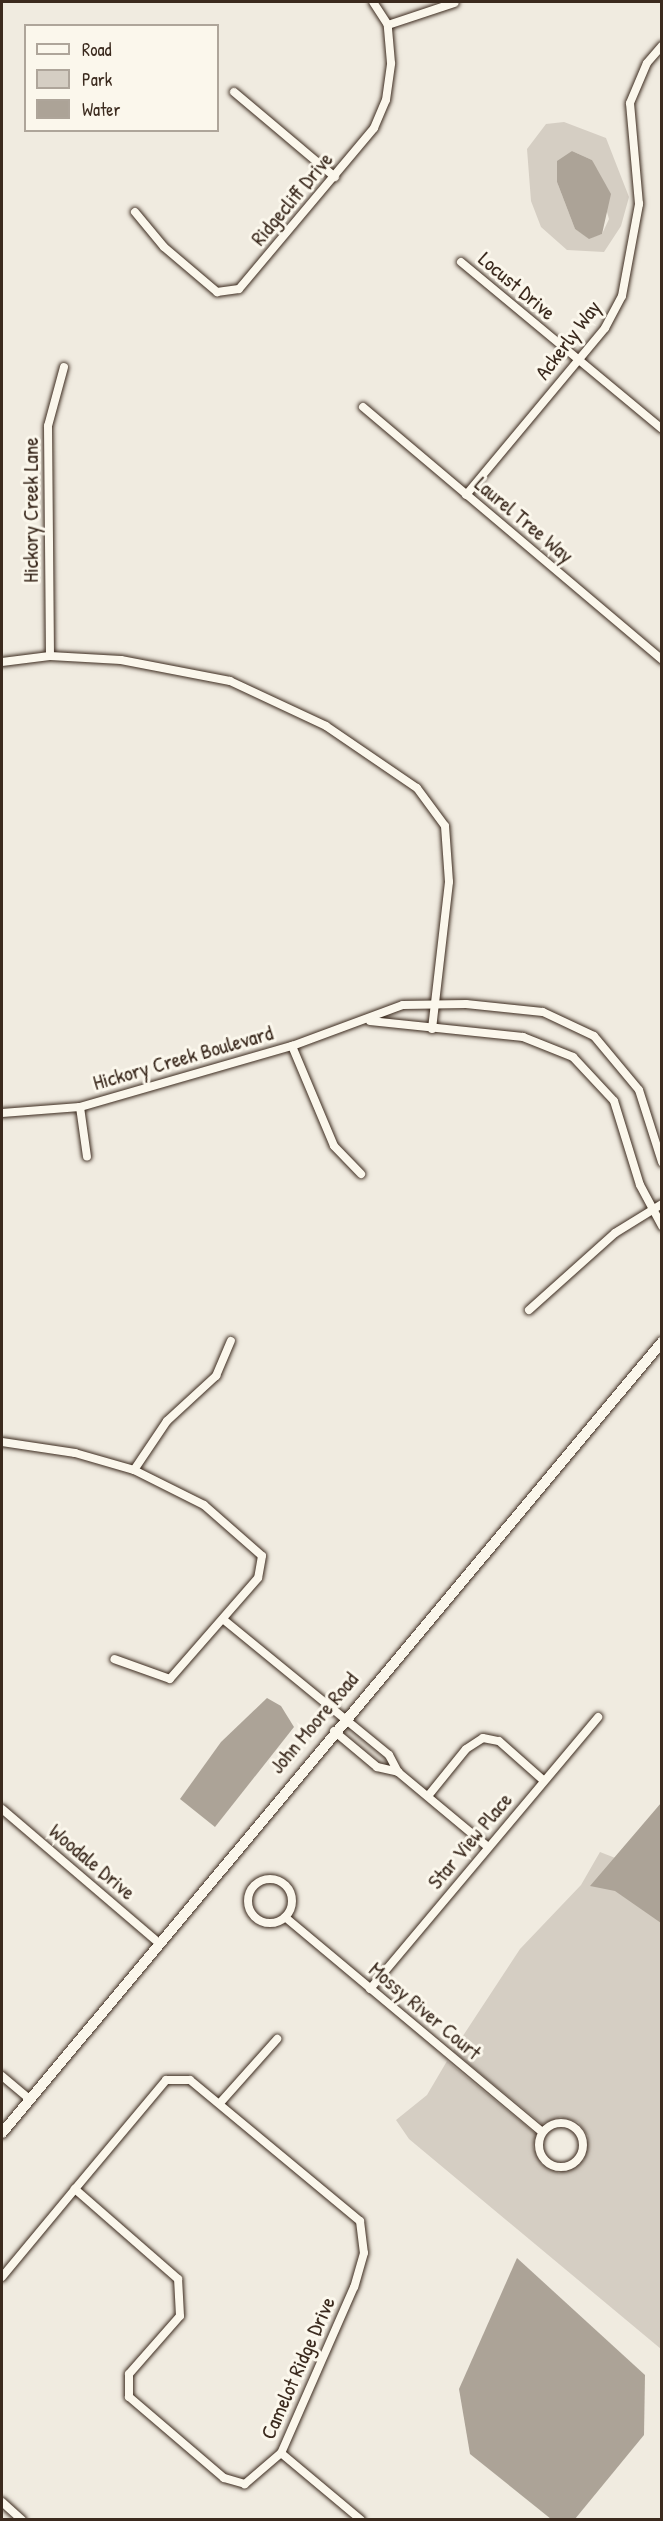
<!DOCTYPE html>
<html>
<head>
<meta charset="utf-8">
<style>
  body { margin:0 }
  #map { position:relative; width:663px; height:2521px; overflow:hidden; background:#f0ebe0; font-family:"Patrick Hand",sans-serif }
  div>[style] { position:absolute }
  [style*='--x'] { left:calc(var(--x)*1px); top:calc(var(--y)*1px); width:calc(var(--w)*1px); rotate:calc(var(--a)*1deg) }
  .green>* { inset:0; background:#d5cec3 }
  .water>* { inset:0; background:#aca397 }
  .roads { filter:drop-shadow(0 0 2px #3b2a1e) drop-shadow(0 0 2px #3b2a1e) }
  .street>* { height:8px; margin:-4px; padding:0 4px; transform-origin:4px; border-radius:4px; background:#fbf7ec }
  .street>.ring { margin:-4px; padding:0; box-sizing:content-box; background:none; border:8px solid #fbf7ec; border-radius:50% }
  .secondary>* { height:10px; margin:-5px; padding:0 5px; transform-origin:5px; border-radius:5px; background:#fbf7ec }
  span { translate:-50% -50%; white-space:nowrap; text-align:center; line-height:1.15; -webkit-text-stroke:6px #fbf7ec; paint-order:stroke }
  .street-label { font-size:21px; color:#3b2a1e }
  .frame { position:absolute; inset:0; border:3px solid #3b2a1e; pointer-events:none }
  .legend { position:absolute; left:24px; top:24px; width:195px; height:108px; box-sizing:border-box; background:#fbf7ec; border:2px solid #aea59a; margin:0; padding:8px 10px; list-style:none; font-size:18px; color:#3b2a1e }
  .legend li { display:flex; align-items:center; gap:12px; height:30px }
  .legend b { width:30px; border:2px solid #aea59a }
</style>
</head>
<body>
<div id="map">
  <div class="green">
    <div style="clip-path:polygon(evenodd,564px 122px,606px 138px,629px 197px,621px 226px,604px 252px,567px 250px,541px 227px,531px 201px,527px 149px,546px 124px,564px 122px,572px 151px,592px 160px,609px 219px,602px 234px,589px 238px,575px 229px,557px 182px,572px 151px)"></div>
    <div style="clip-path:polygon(600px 1852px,661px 1876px,661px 2349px,409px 2139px,396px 2120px,427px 2095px,447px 2061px,536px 2134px,533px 2147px,541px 2164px,559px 2173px,584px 2160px,588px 2136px,578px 2122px,560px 2117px,542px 2124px,453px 2051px,520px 1949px,581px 1885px)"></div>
  </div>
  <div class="water">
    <div style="clip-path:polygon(572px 151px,592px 160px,611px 194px,602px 234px,589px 239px,575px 229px,557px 182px,557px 161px)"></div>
    <div style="clip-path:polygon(267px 1698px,281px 1706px,294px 1727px,215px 1827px,180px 1799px,221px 1742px)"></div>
    <div style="clip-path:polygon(661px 1803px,661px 1923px,615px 1891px,590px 1886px)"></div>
    <div style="clip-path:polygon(517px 2258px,645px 2375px,644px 2435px,575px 2519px,551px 2519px,470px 2454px,459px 2389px)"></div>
  </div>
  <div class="roads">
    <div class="street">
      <div style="--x:388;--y:25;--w:70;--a:-18.4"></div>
      <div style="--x:234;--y:92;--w:132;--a:40.1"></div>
      <div style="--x:135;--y:212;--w:45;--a:50.4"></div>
      <div style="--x:164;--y:247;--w:70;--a:40.3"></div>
      <div style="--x:217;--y:292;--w:22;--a:-8"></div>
      <div style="--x:239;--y:289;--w:210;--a:-50"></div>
      <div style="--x:374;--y:128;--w:30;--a:-67"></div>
      <div style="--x:386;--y:100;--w:37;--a:-82"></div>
      <div style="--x:391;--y:63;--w:38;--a:-95"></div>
      <div style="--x:388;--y:25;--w:27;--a:-123"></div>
      <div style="--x:461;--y:262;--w:261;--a:39.7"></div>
      <div style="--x:363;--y:407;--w:392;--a:40.2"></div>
      <div style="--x:466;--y:495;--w:217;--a:-50.2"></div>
      <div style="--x:605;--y:328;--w:36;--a:-62"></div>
      <div style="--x:622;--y:296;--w:94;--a:-79.5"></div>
      <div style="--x:639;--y:204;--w:101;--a:-95.1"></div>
      <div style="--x:630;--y:103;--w:43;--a:-67"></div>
      <div style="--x:647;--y:63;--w:23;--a:-49"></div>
      <div style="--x:50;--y:656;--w:230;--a:-90.5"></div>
      <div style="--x:48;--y:426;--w:61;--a:-74.8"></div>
      <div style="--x:2;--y:662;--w:48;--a:-7.1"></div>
      <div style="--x:50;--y:656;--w:71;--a:3.2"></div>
      <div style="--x:121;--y:660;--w:111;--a:10.9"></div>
      <div style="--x:230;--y:681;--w:106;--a:25.1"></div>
      <div style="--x:326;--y:726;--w:110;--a:34.3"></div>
      <div style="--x:417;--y:788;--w:47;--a:53.6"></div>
      <div style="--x:445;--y:826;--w:56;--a:85.9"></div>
      <div style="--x:449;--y:882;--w:148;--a:96.6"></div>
      <div style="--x:370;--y:1021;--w:154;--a:6"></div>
      <div style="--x:523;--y:1037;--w:54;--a:21.8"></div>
      <div style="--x:573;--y:1057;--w:60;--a:47"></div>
      <div style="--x:614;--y:1101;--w:88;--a:72.8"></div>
      <div style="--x:640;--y:1185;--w:47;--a:61.8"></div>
      <div style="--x:292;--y:1046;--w:108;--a:67.2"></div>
      <div style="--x:334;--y:1146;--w:39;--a:46"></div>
      <div style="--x:80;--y:1107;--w:50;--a:82"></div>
      <div style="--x:2;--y:1113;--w:78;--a:-4.4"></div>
      <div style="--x:80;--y:1107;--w:221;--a:-16.1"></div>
      <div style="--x:292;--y:1046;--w:118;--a:-20.3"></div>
      <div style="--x:403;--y:1005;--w:63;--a:-0.9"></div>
      <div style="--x:466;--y:1004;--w:77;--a:5.9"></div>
      <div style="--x:543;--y:1012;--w:56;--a:25.2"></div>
      <div style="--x:594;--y:1036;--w:70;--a:50.2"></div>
      <div style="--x:639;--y:1090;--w:76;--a:72.3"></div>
      <div style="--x:529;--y:1310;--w:115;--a:-41.8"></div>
      <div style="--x:615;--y:1233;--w:55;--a:-31.7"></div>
      <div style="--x:2;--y:1442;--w:74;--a:8.6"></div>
      <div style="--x:75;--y:1453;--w:61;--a:16.1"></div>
      <div style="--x:134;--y:1470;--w:78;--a:26.6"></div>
      <div style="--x:204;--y:1505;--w:77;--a:41.3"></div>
      <div style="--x:262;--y:1556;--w:22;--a:100"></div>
      <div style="--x:258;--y:1578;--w:134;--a:131.1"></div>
      <div style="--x:170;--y:1679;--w:59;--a:-160.3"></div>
      <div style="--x:134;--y:1470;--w:59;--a:-56"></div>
      <div style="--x:167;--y:1421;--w:67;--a:-42.6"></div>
      <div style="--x:216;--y:1376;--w:38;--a:-67"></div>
      <div style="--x:224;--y:1620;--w:213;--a:39.3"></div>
      <div style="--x:389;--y:1755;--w:19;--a:62"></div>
      <div style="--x:334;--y:1731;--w:56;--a:39.9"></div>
      <div style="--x:377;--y:1767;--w:22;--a:13"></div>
      <div style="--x:398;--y:1772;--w:117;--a:39.8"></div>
      <div style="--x:428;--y:1796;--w:60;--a:-51"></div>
      <div style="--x:466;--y:1749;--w:20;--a:-33"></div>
      <div style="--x:483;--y:1738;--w:16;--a:11"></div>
      <div style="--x:499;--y:1741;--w:60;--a:41.6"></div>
      <div style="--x:2;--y:1809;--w:206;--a:40.5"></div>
      <div class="ring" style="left:248px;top:1879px;width:36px;height:36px"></div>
      <div style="--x:285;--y:1917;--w:335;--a:39.9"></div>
      <div style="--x:370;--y:1989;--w:355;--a:-50"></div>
      <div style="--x:2;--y:2076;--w:35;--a:40"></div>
      <div style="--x:220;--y:2103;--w:86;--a:-48.3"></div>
      <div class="ring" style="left:539px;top:2123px;width:36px;height:36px"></div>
      <div style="--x:2;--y:2277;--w:114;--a:-50.3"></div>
      <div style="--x:75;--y:2189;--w:142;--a:-50.1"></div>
      <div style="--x:166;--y:2080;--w:24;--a:0"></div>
      <div style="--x:190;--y:2080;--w:221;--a:39.7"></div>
      <div style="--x:360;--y:2221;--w:32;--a:83"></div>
      <div style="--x:364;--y:2253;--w:35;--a:106"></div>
      <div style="--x:354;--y:2287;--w:181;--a:113.7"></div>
      <div style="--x:281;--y:2453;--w:48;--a:139.3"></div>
      <div style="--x:245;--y:2484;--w:22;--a:-164"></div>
      <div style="--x:224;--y:2478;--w:125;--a:-139.5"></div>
      <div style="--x:129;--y:2397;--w:23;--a:-90"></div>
      <div style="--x:129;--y:2374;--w:77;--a:-48.7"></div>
      <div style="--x:180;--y:2316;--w:37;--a:-93"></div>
      <div style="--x:178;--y:2279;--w:137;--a:-138.9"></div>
      <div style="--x:281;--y:2453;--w:104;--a:39.9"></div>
      <div style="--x:2;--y:2502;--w:27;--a:42"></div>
    </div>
    <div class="secondary">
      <div style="--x:2;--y:2133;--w:1030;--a:-50.16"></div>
    </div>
  </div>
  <div class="street-label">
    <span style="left:292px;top:199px;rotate:-50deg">Ridgecliff Drive</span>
    <span style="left:517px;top:286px;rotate:40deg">Locust Drive</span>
    <span style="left:568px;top:340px;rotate:-53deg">Ackerly Way</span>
    <span style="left:31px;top:510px;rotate:-90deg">Hickory Creek Lane</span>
    <span style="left:524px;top:520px;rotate:40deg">Laurel Tree Way</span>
    <span style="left:183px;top:1058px;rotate:-16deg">Hickory Creek Boulevard</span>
    <span style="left:314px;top:1723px;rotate:-50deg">John Moore Road</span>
    <span style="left:470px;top:1841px;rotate:-50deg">Star View Place</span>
    <span style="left:92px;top:1862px;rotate:40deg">Woodale Drive</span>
    <span style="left:425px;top:2011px;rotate:40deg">Mossy River Court</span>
    <span style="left:298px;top:2368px;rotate:-66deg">Camelot Ridge Drive</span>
  </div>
  <div class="frame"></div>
  <ul class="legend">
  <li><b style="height:8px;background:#fbf7ec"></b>Road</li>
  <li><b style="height:16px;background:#d5cec3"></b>Park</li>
  <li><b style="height:16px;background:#aca397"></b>Water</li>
  </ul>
</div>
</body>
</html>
